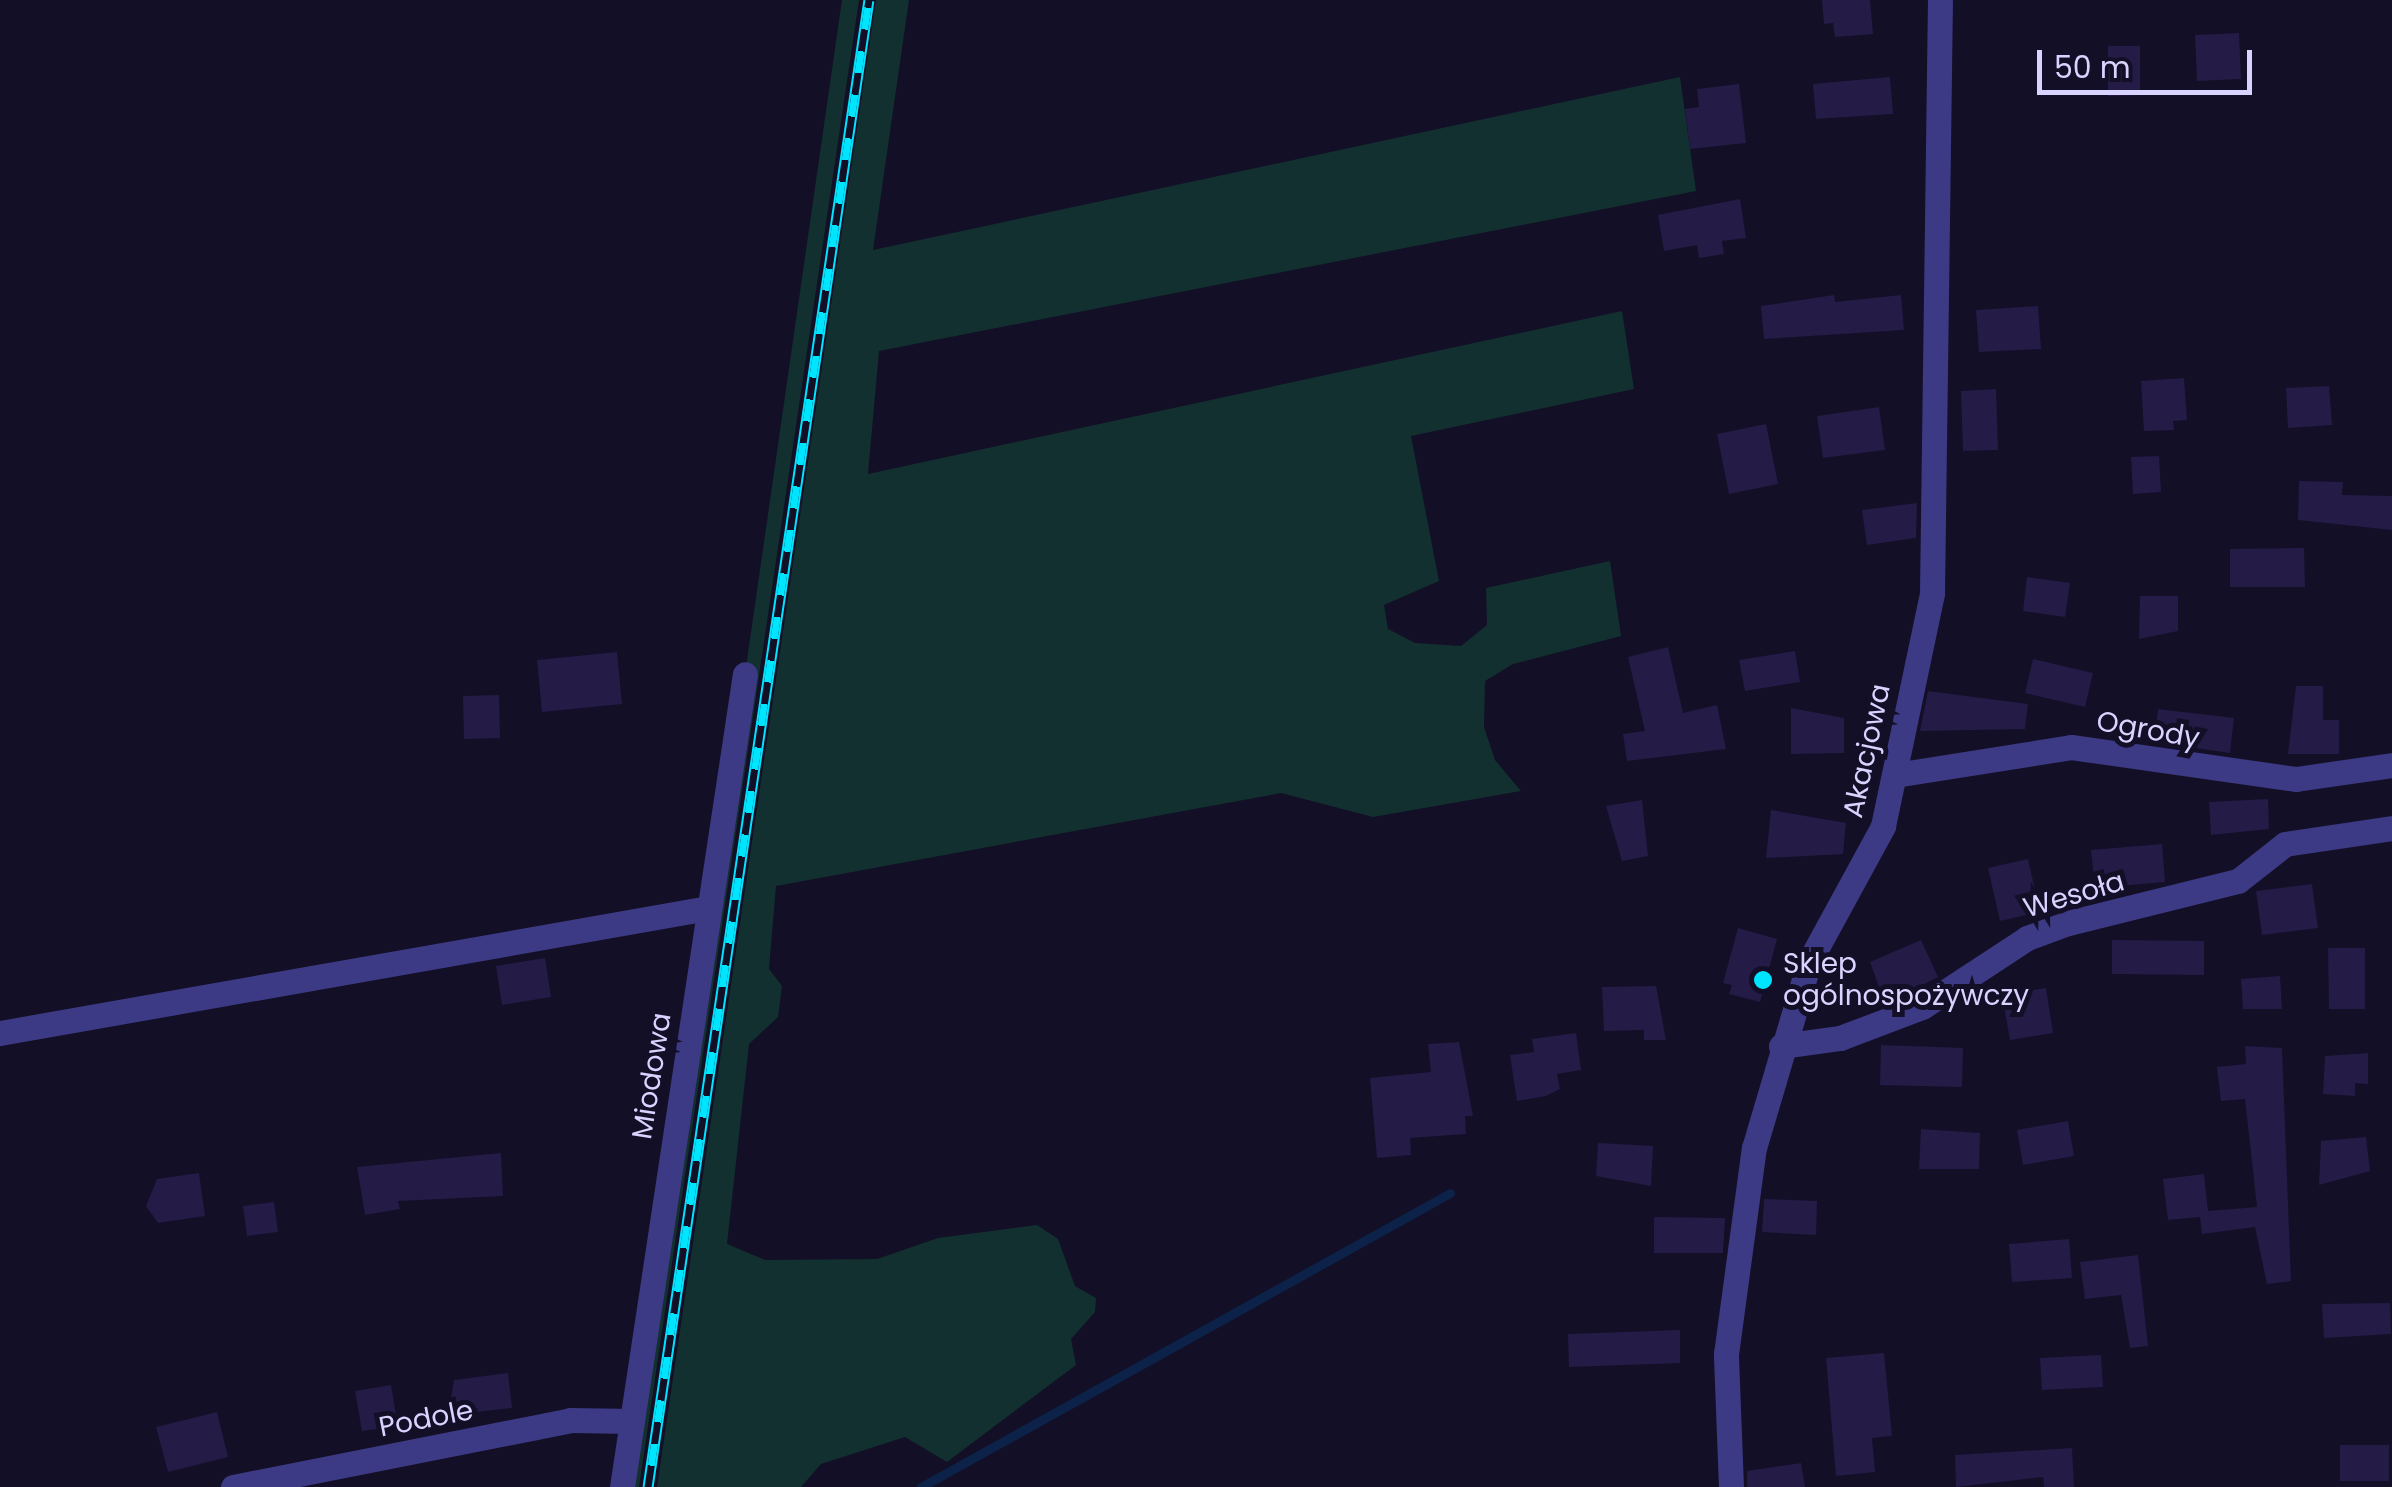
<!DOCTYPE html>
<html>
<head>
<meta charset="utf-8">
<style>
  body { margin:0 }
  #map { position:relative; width:2392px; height:1487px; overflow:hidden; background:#130f26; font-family:Poppins,sans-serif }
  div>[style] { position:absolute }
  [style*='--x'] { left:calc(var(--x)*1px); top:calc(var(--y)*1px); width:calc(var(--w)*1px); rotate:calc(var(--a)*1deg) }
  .green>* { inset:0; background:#12302f }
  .stream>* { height:9px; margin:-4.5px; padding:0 4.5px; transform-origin:4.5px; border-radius:4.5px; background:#0c2248 }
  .building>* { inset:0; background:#241b47 }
  .minor>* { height:25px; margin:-12.5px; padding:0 12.5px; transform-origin:12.5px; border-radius:12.5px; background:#3d3a85 }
  .rail>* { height:11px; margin-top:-5.5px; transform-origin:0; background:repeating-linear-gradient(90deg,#130f26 0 22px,#00e5ff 0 44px); box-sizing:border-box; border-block:2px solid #00e5ff }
  .dots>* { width:28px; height:28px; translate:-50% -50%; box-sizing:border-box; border:5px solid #130f26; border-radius:50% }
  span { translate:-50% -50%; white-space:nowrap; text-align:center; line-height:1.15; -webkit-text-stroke:10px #130f26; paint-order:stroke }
  .street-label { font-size:28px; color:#d9d4ff }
  .poi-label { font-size:28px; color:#d9d4ff }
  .left { translate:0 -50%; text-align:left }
  .scale { position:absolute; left:2037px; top:50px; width:215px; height:45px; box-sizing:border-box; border:5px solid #d9d4ff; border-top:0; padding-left:12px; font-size:30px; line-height:35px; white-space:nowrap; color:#d9d4ff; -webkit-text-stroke:8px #130f26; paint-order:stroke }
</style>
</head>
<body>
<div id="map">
  <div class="green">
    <div style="clip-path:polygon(842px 0,859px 0,648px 1426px,639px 1487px,628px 1487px)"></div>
    <div style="clip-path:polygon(876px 0,909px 0,873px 250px,1680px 77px,1696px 191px,879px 351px,868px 474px,1622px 311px,1634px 389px,1411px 436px,1439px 581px,1384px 605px,1388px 629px,1415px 643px,1461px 646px,1487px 625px,1486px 588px,1610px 561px,1621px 636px,1513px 664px,1485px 681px,1484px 727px,1495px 760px,1521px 791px,1373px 817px,1281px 793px,776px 886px,769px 969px,782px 986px,778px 1017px,749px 1044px,727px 1244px,765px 1260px,877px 1259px,938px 1238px,1037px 1225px,1058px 1239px,1075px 1286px,1096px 1298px,1095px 1312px,1071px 1339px,1076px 1365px,947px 1462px,905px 1437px,821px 1464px,801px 1487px,657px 1487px)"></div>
  </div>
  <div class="stream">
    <div style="--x:921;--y:1487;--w:605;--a:-29.06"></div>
  </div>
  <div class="building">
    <div style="clip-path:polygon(1822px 0,1870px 0,1873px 34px,1835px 37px,1833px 23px,1824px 24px)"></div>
    <div style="clip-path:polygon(2239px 33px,2241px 79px,2197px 81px,2195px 35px)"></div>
    <div style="clip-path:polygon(2108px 46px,2140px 46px,2140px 95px,2108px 96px)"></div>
    <div style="clip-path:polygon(1890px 77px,1893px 114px,1816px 119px,1813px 84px)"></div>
    <div style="clip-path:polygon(1739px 84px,1746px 143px,1690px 149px,1685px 109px,1699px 107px,1697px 89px)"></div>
    <div style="clip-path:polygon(1740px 199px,1746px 238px,1722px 241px,1724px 254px,1699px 258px,1697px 245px,1664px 251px,1658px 215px)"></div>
    <div style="clip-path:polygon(1834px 295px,1835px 302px,1901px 295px,1904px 330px,1764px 339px,1761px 306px)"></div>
    <div style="clip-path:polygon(2038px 306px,2041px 349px,1979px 352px,1976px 310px)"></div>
    <div style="clip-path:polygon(2184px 378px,2187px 420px,2173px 421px,2174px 430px,2144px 431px,2141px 381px)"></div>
    <div style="clip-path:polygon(2329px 386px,2332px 425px,2288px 428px,2286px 388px)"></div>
    <div style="clip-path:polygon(1996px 389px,1998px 450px,1963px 451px,1961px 391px)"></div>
    <div style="clip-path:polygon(1879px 407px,1885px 450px,1823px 458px,1817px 416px)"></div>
    <div style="clip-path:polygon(1766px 424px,1778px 484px,1729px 494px,1717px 434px)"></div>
    <div style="clip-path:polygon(2159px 456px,2161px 492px,2133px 494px,2131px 457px)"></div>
    <div style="clip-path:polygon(2299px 481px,2343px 482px,2342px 495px,2392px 496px,2392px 530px,2298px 520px)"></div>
    <div style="clip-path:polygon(1917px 503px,1916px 538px,1867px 545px,1862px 510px)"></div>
    <div style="clip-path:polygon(2304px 548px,2305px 587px,2230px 587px,2230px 549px)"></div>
    <div style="clip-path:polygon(2027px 577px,2070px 583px,2065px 617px,2023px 611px)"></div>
    <div style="clip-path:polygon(2140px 596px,2178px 596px,2178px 631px,2139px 639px)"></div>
    <div style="clip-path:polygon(1668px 647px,1683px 713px,1717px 705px,1726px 749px,1627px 761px,1623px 734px,1645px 731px,1628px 657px)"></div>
    <div style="clip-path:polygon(1795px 651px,1800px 682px,1745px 691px,1739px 660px)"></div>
    <div style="clip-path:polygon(617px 652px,622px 704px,542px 712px,537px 660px)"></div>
    <div style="clip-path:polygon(2033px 659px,2093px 673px,2085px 707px,2025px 693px)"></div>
    <div style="clip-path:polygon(2296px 686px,2323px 686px,2323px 720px,2339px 720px,2339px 754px,2288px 754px)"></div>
    <div style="clip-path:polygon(1928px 691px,2028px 704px,2025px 729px,1920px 731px)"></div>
    <div style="clip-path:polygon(499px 695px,500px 738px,464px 739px,463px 696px)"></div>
    <div style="clip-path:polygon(1791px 708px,1844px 718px,1844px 753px,1791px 754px)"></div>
    <div style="clip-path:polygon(2158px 709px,2234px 718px,2230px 753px,2154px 742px)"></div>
    <div style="clip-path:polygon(2268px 799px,2269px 829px,2211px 835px,2209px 802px)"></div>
    <div style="clip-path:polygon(1642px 800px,1648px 856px,1622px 861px,1606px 806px)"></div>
    <div style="clip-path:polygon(1771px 810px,1846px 823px,1843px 854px,1766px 858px)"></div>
    <div style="clip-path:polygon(2162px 844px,2165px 882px,2095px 888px,2091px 850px)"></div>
    <div style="clip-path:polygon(2028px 859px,2040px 912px,2000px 921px,1988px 868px)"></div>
    <div style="clip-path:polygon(2312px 884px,2318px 928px,2262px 935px,2256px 891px)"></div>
    <div style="clip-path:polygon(1738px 928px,1777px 939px,1760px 1002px,1729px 994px,1732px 985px,1723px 983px)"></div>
    <div style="clip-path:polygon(1921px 940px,1938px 977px,1885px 1004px,1870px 962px)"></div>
    <div style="clip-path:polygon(2112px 940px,2204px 941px,2204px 975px,2112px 974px)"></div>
    <div style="clip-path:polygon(2328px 948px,2365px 948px,2365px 1009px,2329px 1009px)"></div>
    <div style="clip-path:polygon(545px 958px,551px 997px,502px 1005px,496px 966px)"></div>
    <div style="clip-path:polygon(2280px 976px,2282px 1009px,2243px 1009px,2241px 979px)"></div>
    <div style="clip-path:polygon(1656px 986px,1666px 1040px,1644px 1040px,1644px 1030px,1604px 1031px,1602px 987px)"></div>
    <div style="clip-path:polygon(2046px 988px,2053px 1033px,2010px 1040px,2002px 995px)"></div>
    <div style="clip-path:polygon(1576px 1033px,1581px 1070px,1557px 1074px,1560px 1089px,1546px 1096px,1517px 1101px,1510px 1055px,1534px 1052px,1532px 1039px)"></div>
    <div style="clip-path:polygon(1459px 1042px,1473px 1116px,1465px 1116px,1466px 1134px,1410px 1138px,1411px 1155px,1377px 1158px,1370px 1078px,1431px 1072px,1428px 1044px)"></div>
    <div style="clip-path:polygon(1881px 1045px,1963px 1048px,1962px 1087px,1880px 1085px)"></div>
    <div style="clip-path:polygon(2245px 1046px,2282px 1048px,2291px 1281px,2267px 1284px,2255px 1227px,2202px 1234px,2200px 1217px,2168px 1220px,2163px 1179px,2204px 1174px,2208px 1211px,2257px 1207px,2245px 1099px,2221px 1101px,2217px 1067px,2246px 1064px)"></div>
    <div style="clip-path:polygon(2368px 1053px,2368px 1084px,2355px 1083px,2355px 1096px,2323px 1094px,2325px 1056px)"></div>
    <div style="clip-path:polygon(2068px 1121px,2074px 1156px,2023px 1165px,2017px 1130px)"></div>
    <div style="clip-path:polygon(1921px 1129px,1980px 1133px,1979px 1169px,1919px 1169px)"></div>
    <div style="clip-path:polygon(2366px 1137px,2370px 1171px,2319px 1185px,2321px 1141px)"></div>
    <div style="clip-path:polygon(1598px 1143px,1653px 1146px,1651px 1186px,1596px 1176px)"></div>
    <div style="clip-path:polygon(501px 1153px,503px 1196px,398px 1201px,400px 1209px,365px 1215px,357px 1167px)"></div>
    <div style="clip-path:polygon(199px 1173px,205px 1216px,158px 1223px,146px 1206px,157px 1179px)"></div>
    <div style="clip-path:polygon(1764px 1199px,1817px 1201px,1816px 1235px,1762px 1232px)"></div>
    <div style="clip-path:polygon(274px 1202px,278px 1232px,247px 1236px,243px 1206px)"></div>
    <div style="clip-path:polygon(1654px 1217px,1725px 1218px,1723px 1253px,1654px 1253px)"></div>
    <div style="clip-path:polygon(2069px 1239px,2072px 1278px,2012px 1282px,2009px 1244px)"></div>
    <div style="clip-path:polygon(2138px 1255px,2148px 1346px,2130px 1348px,2121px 1295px,2085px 1299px,2080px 1262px)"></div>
    <div style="clip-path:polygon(2390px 1303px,2391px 1334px,2324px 1338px,2322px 1304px)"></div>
    <div style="clip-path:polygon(1680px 1330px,1680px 1363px,1569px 1367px,1568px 1334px)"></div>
    <div style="clip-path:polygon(1884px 1353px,1892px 1436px,1872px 1438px,1875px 1472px,1836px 1476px,1826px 1358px)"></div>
    <div style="clip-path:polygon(2101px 1355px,2103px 1387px,2042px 1390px,2040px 1358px)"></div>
    <div style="clip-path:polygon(508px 1373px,512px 1408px,448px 1415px,454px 1380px)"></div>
    <div style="clip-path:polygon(391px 1385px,398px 1426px,362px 1431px,355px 1391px)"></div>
    <div style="clip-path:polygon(217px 1412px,228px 1457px,168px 1472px,156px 1427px)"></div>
    <div style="clip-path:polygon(2340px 1445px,2389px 1445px,2389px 1481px,2340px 1481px)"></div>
    <div style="clip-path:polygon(2072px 1448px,2074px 1487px,2044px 1487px,2043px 1477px,1956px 1487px,1955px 1455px)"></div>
    <div style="clip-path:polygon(1801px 1463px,1805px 1487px,1747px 1487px,1747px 1471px)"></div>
  </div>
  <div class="minor">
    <div style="--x:1895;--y:775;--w:178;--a:-9"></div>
    <div style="--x:2071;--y:747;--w:227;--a:8.1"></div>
    <div style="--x:2296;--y:779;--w:97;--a:-8.3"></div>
    <div style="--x:0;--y:1033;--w:719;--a:-10.01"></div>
    <div style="--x:1781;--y:1046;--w:60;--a:-7.7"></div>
    <div style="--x:1840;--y:1038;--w:88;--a:-20.7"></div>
    <div style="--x:1922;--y:1007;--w:126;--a:-33.3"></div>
    <div style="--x:2027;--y:938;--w:44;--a:-20.1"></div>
    <div style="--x:2068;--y:923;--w:175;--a:-13.9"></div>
    <div style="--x:2238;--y:881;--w:60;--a:-38.2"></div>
    <div style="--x:2285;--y:844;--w:108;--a:-8.5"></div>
    <div style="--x:233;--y:1487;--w:344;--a:-11.2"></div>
    <div style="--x:570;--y:1420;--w:62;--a:0.9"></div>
    <div style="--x:622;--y:1487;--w:822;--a:-81.4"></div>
    <div style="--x:1731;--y:1487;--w:133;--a:-92.2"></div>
    <div style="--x:1726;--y:1354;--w:208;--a:-82.3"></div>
    <div style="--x:1754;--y:1148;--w:194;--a:-73.5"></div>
    <div style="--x:1809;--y:962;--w:155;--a:-61.4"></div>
    <div style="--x:1883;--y:826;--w:238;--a:-78.1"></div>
    <div style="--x:1932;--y:593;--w:593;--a:-89.23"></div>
  </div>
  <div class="rail">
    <div style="--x:648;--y:1487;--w:1503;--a:-81.55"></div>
  </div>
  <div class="dots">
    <div style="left:1763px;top:980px;background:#00e5ff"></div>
  </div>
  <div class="street-label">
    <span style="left:2148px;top:730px;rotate:10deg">Ogrody</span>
    <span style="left:1867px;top:751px;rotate:-78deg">Akacjowa</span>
    <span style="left:2074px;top:895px;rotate:-16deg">Wesoła</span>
    <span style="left:652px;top:1076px;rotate:-81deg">Miodowa</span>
    <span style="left:426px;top:1419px;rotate:-11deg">Podole</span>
  </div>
  <div class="poi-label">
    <span class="left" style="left:1783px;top:980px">Sklep<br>ogólnospożywczy</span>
  </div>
  <div class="scale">50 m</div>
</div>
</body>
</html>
